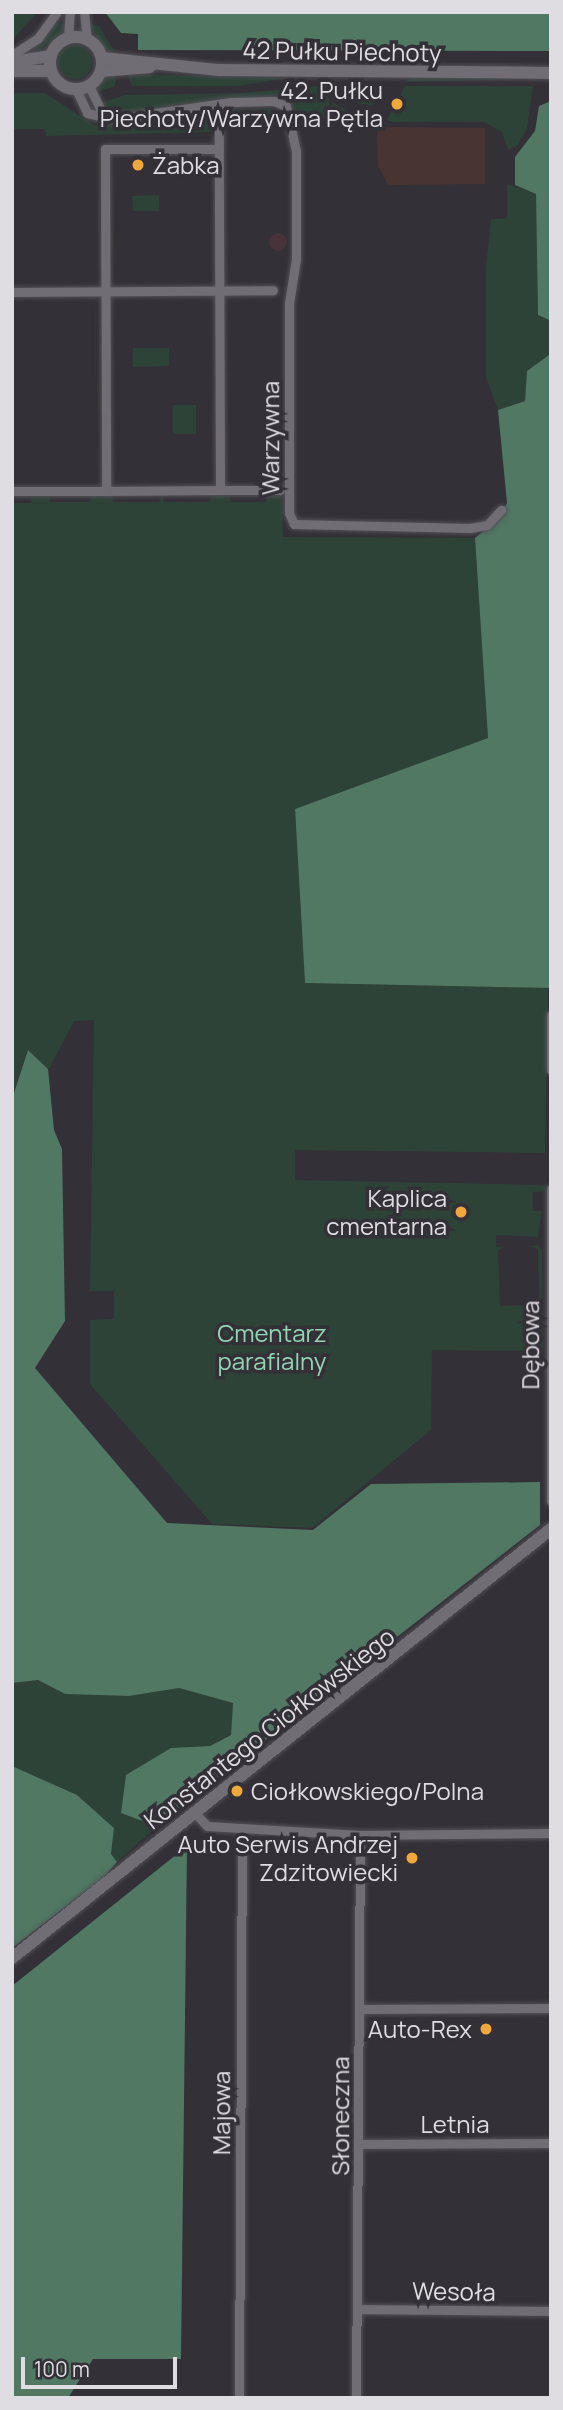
<!DOCTYPE html>
<html>
<head>
<meta charset="utf-8">
<style>
  body { margin:0 }
  #map { position:relative; width:563px; height:2410px; overflow:hidden; background:#333037; font-family:Manrope,sans-serif }
  div>[style] { position:absolute }
  [style*='--x'] { left:calc(var(--x)*1px); top:calc(var(--y)*1px); width:calc(var(--w)*1px); rotate:calc(var(--a)*1deg) }
  .commercial>* { inset:0; background:#483430 }
  .industrial>* { inset:0; background:#473339 }
  .round { border-radius:50% }
  .green>* { inset:0; background:#2d4337 }
  .forest>* { inset:0; background:#507863 }
  .roads { filter:drop-shadow(0 0 2px #524f56) drop-shadow(0 0 2px #524f56) }
  .street>* { height:9px; margin:-4.5px; padding:0 4.5px; transform-origin:4.5px; border-radius:4.5px; background:#706d75 }
  .secondary>* { height:12px; margin:-6px; padding:0 6px; transform-origin:6px; border-radius:6px; background:#706d75 }
  .secondary>.ring { margin:-6px; padding:0; box-sizing:content-box; background:none; border:12px solid #706d75; border-radius:50% }
  .dots>* { width:19px; height:19px; translate:-50% -50%; box-sizing:border-box; border:4px solid #333037; border-radius:50% }
  span { translate:-50% -50%; white-space:nowrap; text-align:center; line-height:1.15; -webkit-text-stroke:7px #333037; paint-order:stroke }
  .street-label { font-size:24px; color:#dfdde2 }
  .poi-label { font-size:24px; color:#dfdde2 }
  .right { translate:-100% -50%; text-align:right }
  .left { translate:0 -50%; text-align:left }
  .park-label { font-size:24px; color:#92d6b2 }
  .frame { position:absolute; inset:0; border:14px solid #dfdde2; pointer-events:none }
  .scale { position:absolute; left:21px; top:2357px; width:156px; height:32px; box-sizing:border-box; border:4px solid #dfdde2; border-top:0; padding-left:9px; font-size:21px; line-height:24px; white-space:nowrap; color:#dfdde2; -webkit-text-stroke:5px #333037; paint-order:stroke }
</style>
</head>
<body>
<div id="map">
  <div class="commercial">
    <div style="clip-path:polygon(377px 127px,485px 128px,485px 184px,388px 185px,378px 166px)"></div>
  </div>
  <div class="industrial">
    <div class="round" style="left:269px;top:233px;width:18px;height:18px"></div>
  </div>
  <div class="green">
    <div style="clip-path:polygon(12px 12px,38px 12px,12px 40px)"></div>
    <div style="clip-path:polygon(56px 22px,66px 24px,63px 32px,36px 53px,34px 46px)"></div>
    <div style="clip-path:polygon(89px 24px,99px 26px,117px 55px,101px 46px)"></div>
    <div class="round" style="left:58px;top:45px;width:34px;height:34px"></div>
    <div style="clip-path:polygon(116px 74px,115px 86px,95px 93px,103px 80px)"></div>
    <div style="clip-path:polygon(127px 74px,288px 78px,238px 86px,132px 86px)"></div>
    <div style="clip-path:polygon(411px 78px,535px 79px,404px 82px)"></div>
    <div style="clip-path:polygon(319px 86px,329px 99px,330px 120px,300px 118px,289px 101px,281px 97px,224px 98px,131px 114px,108px 113px,98px 104px,125px 95px,242px 93px)"></div>
    <div style="clip-path:polygon(340px 86px,380px 86px,381px 99px,372px 105px,354px 103px)"></div>
    <div style="clip-path:polygon(405px 86px,533px 86px,527px 128px,518px 145px,508px 150px,502px 132px,484px 122px,386px 122px)"></div>
    <div style="clip-path:polygon(12px 93px,45px 93px,94px 125px,145px 125px,213px 112px,214px 128px,209px 132px,46px 136px,45px 129px,12px 129px)"></div>
    <div style="clip-path:polygon(332px 102px,357px 117px,382px 115px,383px 122px,333px 120px)"></div>
    <div style="clip-path:polygon(227px 110px,271px 109px,274px 110px,267px 120px,266px 112px,234px 112px,228px 119px)"></div>
    <div style="clip-path:polygon(507px 184px,536px 194px,538px 315px,549px 320px,549px 356px,527px 371px,525px 401px,498px 410px,486px 377px,486px 267px,491px 219px,507px 218px)"></div>
    <div style="clip-path:polygon(159px 195px,159px 211px,133px 211px,132px 196px)"></div>
    <div style="clip-path:polygon(133px 348px,169px 348px,169px 366px,133px 367px)"></div>
    <div style="clip-path:polygon(173px 405px,196px 405px,196px 434px,173px 434px)"></div>
    <div style="clip-path:polygon(211px 494px,230px 494px,231px 502px,266px 502px,267px 494px,282px 494px,283px 537px,475px 538px,488px 738px,295px 809px,305px 983px,548px 988px,545px 1153px,295px 1150px,295px 1180px,545px 1185px,545px 1191px,533px 1192px,533px 1211px,542px 1211px,538px 1237px,496px 1235px,496px 1247px,506px 1246px,498px 1250px,500px 1306px,539px 1305px,538px 1249px,530px 1246px,538px 1245px,542px 1250px,543px 1351px,432px 1350px,431px 1430px,312px 1528px,212px 1524px,90px 1384px,90px 1320px,114px 1319px,114px 1291px,90px 1291px,94px 1020px,74px 1021px,49px 1069px,27px 1051px,12px 1099px,12px 503px,31px 503px,32px 495px,49px 495px,50px 502px,90px 502px,92px 495px,112px 495px,113px 502px,159px 502px,162px 495px,164px 502px,210px 502px)"></div>
    <div style="clip-path:polygon(38px 1680px,65px 1694px,129px 1696px,179px 1688px,233px 1703px,231px 1734px,210px 1746px,171px 1748px,145px 1821px,167px 1817px,117px 1862px,111px 1855px,114px 1828px,77px 1795px,12px 1766px,12px 1683px)"></div>
  </div>
  <div class="forest">
    <div style="clip-path:polygon(105px 12px,551px 12px,551px 51px,138px 50px,138px 34px,121px 33px)"></div>
    <div style="clip-path:polygon(551px 101px,551px 988px,305px 983px,295px 809px,488px 738px,475px 538px,499px 518px,507px 503px,498px 410px,525px 401px,527px 371px,549px 355px,549px 320px,538px 315px,536px 194px,515px 185px,515px 157px,535px 131px,539px 106px)"></div>
    <div style="clip-path:polygon(28px 1050px,48px 1069px,54px 1130px,62px 1149px,65px 1321px,35px 1368px,167px 1523px,313px 1530px,371px 1484px,540px 1482px,540px 1525px,167px 1817px,145px 1822px,121px 1813px,126px 1775px,171px 1748px,210px 1746px,231px 1735px,233px 1703px,179px 1688px,129px 1696px,65px 1694px,38px 1680px,12px 1683px,12px 1099px)"></div>
    <div style="clip-path:polygon(12px 1766px,77px 1795px,114px 1828px,111px 1854px,117px 1862px,103px 1878px,12px 1948px)"></div>
    <div style="clip-path:polygon(187px 1846px,181px 2359px,93px 2359px,68px 2398px,12px 2398px,12px 1986px)"></div>
  </div>
  <div class="roads">
    <div class="street">
      <div style="--x:84;--y:12;--w:27;--a:84"></div>
      <div style="--x:68;--y:38;--w:26;--a:-86"></div>
      <div style="--x:12;--y:55;--w:31;--a:-33"></div>
      <div style="--x:38;--y:38;--w:32;--a:-54"></div>
      <div style="--x:89;--y:86;--w:34;--a:64"></div>
      <div style="--x:76;--y:89;--w:26;--a:65"></div>
      <div style="--x:87;--y:113;--w:27;--a:13"></div>
      <div style="--x:113;--y:119;--w:119;--a:-8.2"></div>
      <div style="--x:231;--y:102;--w:43;--a:-1.3"></div>
      <div style="--x:274;--y:101;--w:13;--a:23"></div>
      <div style="--x:286;--y:106;--w:46;--a:77.5"></div>
      <div style="--x:296;--y:151;--w:108;--a:90"></div>
      <div style="--x:296;--y:259;--w:45;--a:99"></div>
      <div style="--x:289;--y:303;--w:210;--a:90"></div>
      <div style="--x:289;--y:513;--w:12;--a:66"></div>
      <div style="--x:294;--y:524;--w:176;--a:1.3"></div>
      <div style="--x:470;--y:528;--w:17;--a:-10"></div>
      <div style="--x:487;--y:525;--w:21;--a:-47"></div>
      <div style="--x:219;--y:149;--w:114;--a:180"></div>
      <div style="--x:105;--y:149;--w:342;--a:89.8"></div>
      <div style="--x:106;--y:491;--w:114;--a:-0.5"></div>
      <div style="--x:220;--y:490;--w:362;--a:-90.2"></div>
      <div style="--x:12;--y:292;--w:261;--a:-0.4"></div>
      <div style="--x:220;--y:490;--w:60;--a:0"></div>
      <div style="--x:12;--y:491;--w:94;--a:0"></div>
      <div style="--x:551;--y:1015;--w:55;--a:90"></div>
      <div style="--x:551;--y:1189;--w:312;--a:90"></div>
      <div style="--x:195;--y:1813;--w:18;--a:47"></div>
      <div style="--x:207;--y:1826;--w:153;--a:3.4"></div>
      <div style="--x:360;--y:1835;--w:191;--a:-0.6"></div>
      <div style="--x:360;--y:2009;--w:191;--a:-0.3"></div>
      <div style="--x:359;--y:2144;--w:192;--a:-0.3"></div>
      <div style="--x:357;--y:2309;--w:194;--a:0.6"></div>
      <div style="--x:239;--y:2398;--w:570;--a:-89.7"></div>
      <div style="--x:356;--y:2398;--w:563;--a:-89.59"></div>
    </div>
    <div class="secondary">
      <div class="ring" style="left:50px;top:37px;width:40px;height:40px"></div>
      <div style="--x:102;--y:58;--w:118;--a:5.9"></div>
      <div style="--x:219;--y:70;--w:332;--a:0.5"></div>
      <div style="--x:12;--y:62;--w:38;--a:-9"></div>
      <div style="--x:12;--y:71;--w:38;--a:0"></div>
      <div style="--x:101;--y:71;--w:49;--a:-4.7"></div>
      <div style="--x:12;--y:1958;--w:689;--a:-38.52"></div>
    </div>
  </div>
  <div class="dots">
    <div style="left:397px;top:104px;background:#eea83c"></div>
    <div style="left:138px;top:165px;background:#eea83c"></div>
    <div style="left:461px;top:1212px;background:#eea83c"></div>
    <div style="left:237px;top:1791px;background:#eea83c"></div>
    <div style="left:412px;top:1858px;background:#eea83c"></div>
    <div style="left:486px;top:2029px;background:#eea83c"></div>
  </div>
  <div class="street-label">
    <span style="left:342px;top:51px;rotate:1deg">42 Pułku Piechoty</span>
    <span style="left:270px;top:438px;rotate:-90deg">Warzywna</span>
    <span style="left:530px;top:1345px;rotate:-90deg">Dębowa</span>
    <span style="left:269px;top:1728px;rotate:-38deg">Konstantego Ciołkowskiego</span>
    <span style="left:221px;top:2113px;rotate:-90deg">Majowa</span>
    <span style="left:340px;top:2116px;rotate:-90deg">Słoneczna</span>
    <span style="left:455px;top:2124px">Letnia</span>
    <span style="left:454px;top:2291px;rotate:1deg">Wesoła</span>
  </div>
  <div class="poi-label">
    <span class="right" style="left:383px;top:104px">42. Pułku<br>Piechoty/Warzywna Pętla</span>
    <span class="left" style="left:152px;top:165px">Żabka</span>
    <span class="right" style="left:447px;top:1212px">Kaplica<br>cmentarna</span>
    <span class="left" style="left:251px;top:1791px">Ciołkowskiego/Polna</span>
    <span class="right" style="left:398px;top:1858px">Auto Serwis Andrzej<br>Zdzitowiecki</span>
    <span class="right" style="left:472px;top:2029px">Auto-Rex</span>
  </div>
  <div class="park-label">
    <span style="left:272px;top:1347px">Cmentarz<br>parafialny</span>
  </div>
  <div class="frame"></div>
  <div class="scale">100 m</div>
</div>
</body>
</html>
